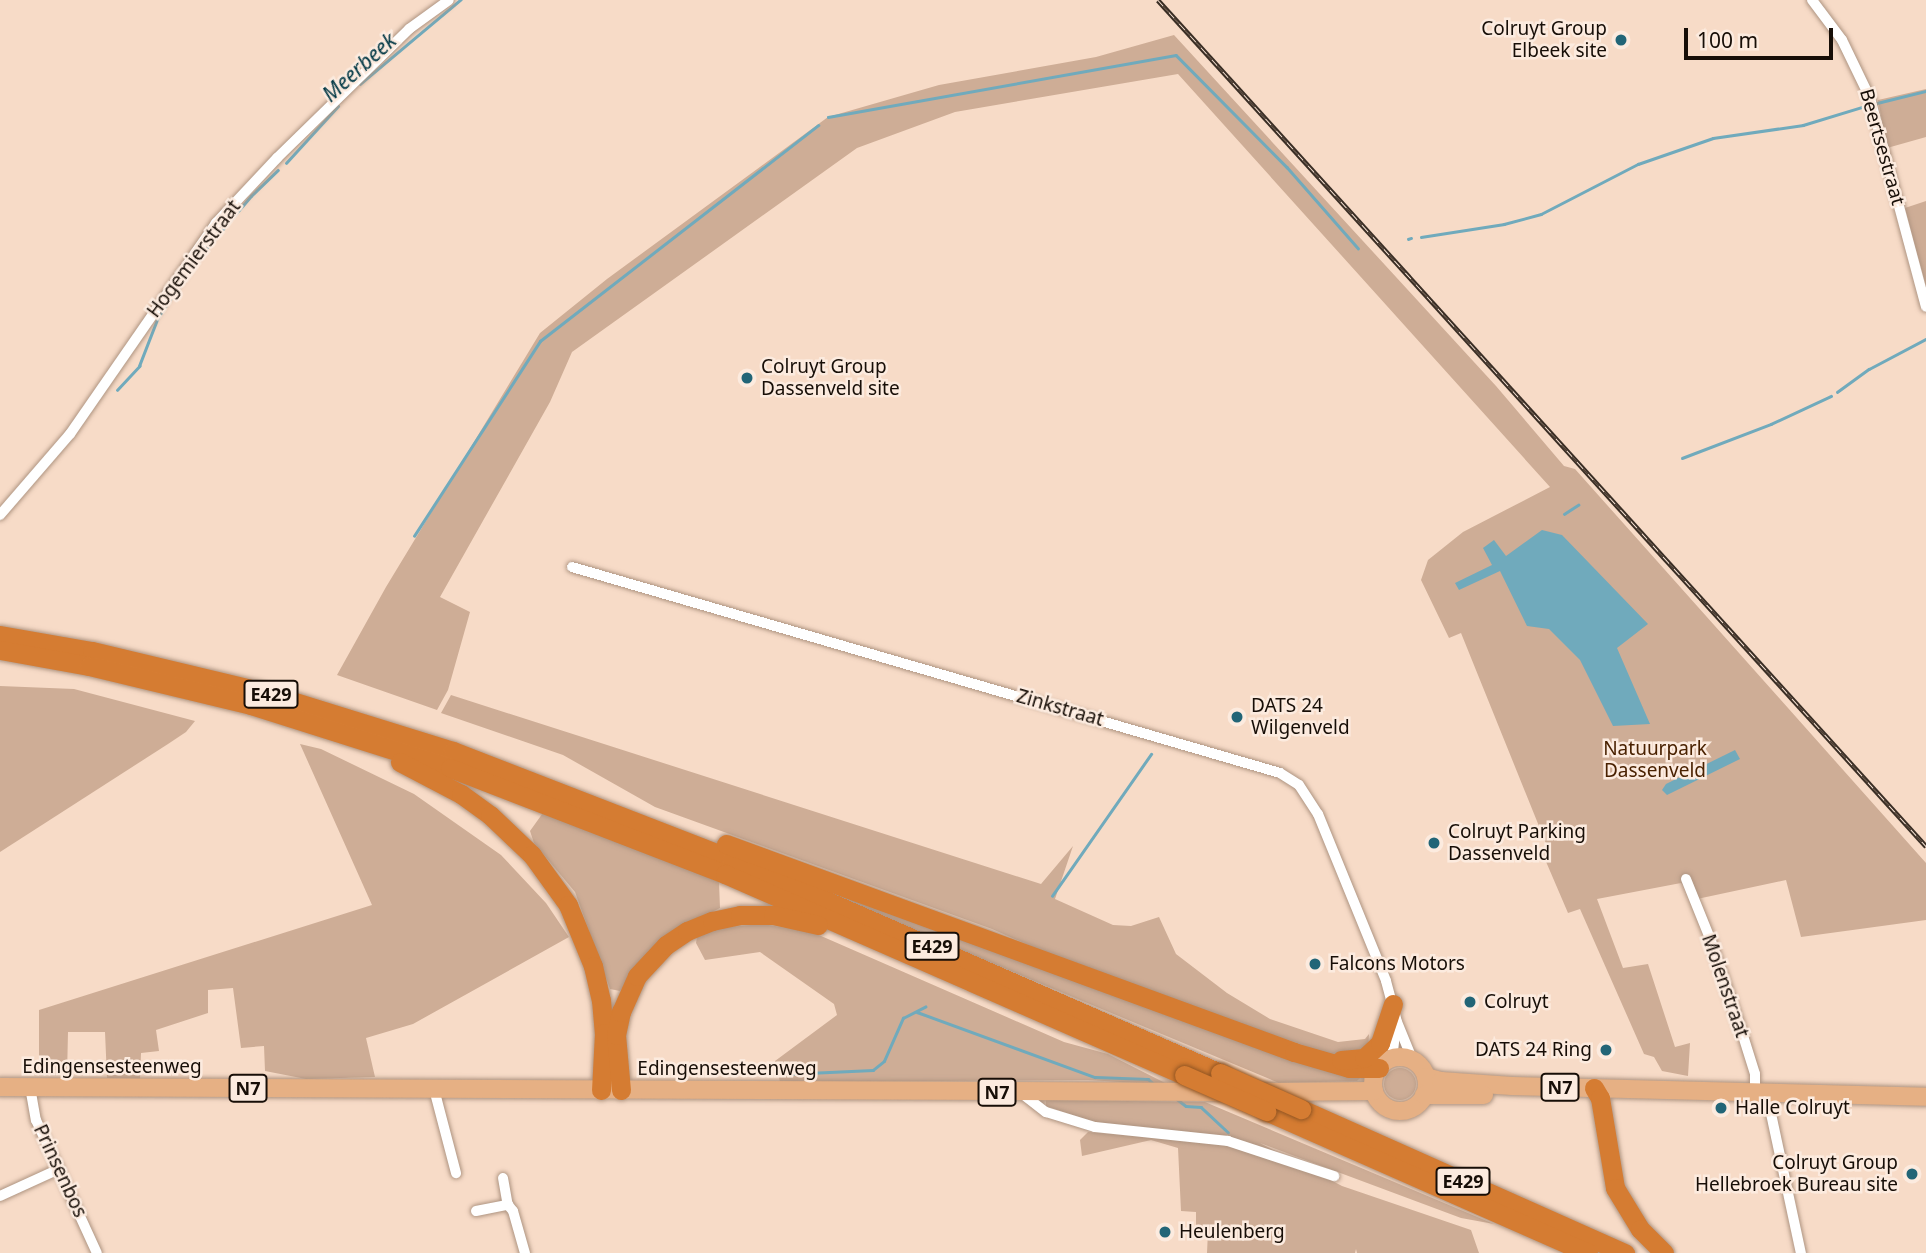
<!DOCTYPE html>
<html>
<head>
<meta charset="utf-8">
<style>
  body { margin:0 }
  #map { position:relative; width:1926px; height:1253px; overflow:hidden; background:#f7dbc7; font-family:"Noto Sans",sans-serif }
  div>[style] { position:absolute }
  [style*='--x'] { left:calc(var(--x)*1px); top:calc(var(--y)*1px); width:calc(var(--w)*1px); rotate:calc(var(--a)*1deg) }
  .green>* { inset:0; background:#cead96 }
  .round { border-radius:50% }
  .water>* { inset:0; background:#70aabc }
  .stream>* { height:2.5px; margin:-1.25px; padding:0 1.25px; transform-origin:1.25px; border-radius:1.25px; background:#70aabc }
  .roads { filter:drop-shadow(0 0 2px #ae9481) drop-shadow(0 0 2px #ae9481) }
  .street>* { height:10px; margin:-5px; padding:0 5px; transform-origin:5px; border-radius:5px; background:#fff }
  .primary>* { height:18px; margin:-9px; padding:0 9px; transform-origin:9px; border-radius:9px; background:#e6b084 }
  .primary>.ring { margin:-9px; padding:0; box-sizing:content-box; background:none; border:18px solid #e6b084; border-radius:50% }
  .highway>* { height:19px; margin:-9.5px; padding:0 9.5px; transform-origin:9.5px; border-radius:9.5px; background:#d57c32 }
  .rail>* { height:5px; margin-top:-2.5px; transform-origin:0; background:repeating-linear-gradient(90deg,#fcebdf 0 8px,#3a2e25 0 16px); box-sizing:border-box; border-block:2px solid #3a2e25 }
  .bridges { filter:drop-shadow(0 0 2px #925623) drop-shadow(0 0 2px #925623) }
  .highway-bridge>* { height:19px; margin:-9.5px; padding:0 9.5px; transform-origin:9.5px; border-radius:9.5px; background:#d57c32 }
  .dots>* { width:19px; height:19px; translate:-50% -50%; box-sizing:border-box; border:4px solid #fcebdf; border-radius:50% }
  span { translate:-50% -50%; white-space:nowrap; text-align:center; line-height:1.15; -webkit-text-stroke:5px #fcebdf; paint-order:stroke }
  .shield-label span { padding:2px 5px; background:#fcebdf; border:2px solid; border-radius:5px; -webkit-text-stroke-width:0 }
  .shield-label { font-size:18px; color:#170e07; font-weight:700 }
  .poi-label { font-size:19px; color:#170e07 }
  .right { translate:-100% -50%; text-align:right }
  .left { translate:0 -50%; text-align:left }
  .street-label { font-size:19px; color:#170e07 }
  .park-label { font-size:19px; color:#492100 }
  .water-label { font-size:21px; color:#003744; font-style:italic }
  .scale { position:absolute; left:1684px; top:28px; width:149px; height:32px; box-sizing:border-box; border:4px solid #170e07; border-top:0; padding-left:9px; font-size:21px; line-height:24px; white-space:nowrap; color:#170e07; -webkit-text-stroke:5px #fcebdf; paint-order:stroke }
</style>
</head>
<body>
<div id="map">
  <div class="green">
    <div style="clip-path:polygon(1174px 35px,1496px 386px,1564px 466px,1575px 469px,1926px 863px,1926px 920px,1801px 937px,1786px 880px,1697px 899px,1681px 883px,1597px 899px,1623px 968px,1648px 964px,1675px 1047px,1690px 1043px,1688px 1076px,1662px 1071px,1654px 1057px,1644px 1054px,1580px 909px,1568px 913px,1541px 850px,1547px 846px,1461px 633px,1449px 638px,1421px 580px,1428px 560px,1463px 532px,1550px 487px,1178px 74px,955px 112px,857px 148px,572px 352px,550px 402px,440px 597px,470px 612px,448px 690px,437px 710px,337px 675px,386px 587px,540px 333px,607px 279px,828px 117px,939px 85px,1096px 57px)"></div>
    <div style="clip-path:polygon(1926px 89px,1926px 137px,1887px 148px,1878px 100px)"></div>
    <div style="clip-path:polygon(1926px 201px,1926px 286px,1905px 208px)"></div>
    <div style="clip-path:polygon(0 686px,74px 689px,195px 721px,186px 732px,168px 744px,0 852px)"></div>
    <div style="clip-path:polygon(451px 695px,1041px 884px,1073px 846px,1055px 899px,1113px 925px,1131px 926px,1159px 917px,1176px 954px,1227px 993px,1270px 1019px,1338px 1042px,1365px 1039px,1369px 1034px,1368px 1050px,1332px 1055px,1088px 971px,992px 929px,655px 807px,563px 755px,441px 713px)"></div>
    <div style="clip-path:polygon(300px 744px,321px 749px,414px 794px,501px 855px,546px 903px,569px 937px,413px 1024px,366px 1038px,375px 1077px,306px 1079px,265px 1071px,264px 1046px,241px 1048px,233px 988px,208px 990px,208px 1013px,156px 1030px,159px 1051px,141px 1053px,140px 1079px,107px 1078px,105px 1032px,68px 1032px,67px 1076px,39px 1076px,39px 1010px,372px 905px)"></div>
    <div style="clip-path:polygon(545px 810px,719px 882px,720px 908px,660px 939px,620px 991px,610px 989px,575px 892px,534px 843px,530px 831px)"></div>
    <div style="clip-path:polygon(790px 879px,1364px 1074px,1357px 1081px,1279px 1083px)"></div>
    <div style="clip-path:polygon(762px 924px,812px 932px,1064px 1042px,1108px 1054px,1169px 1085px,1088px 1080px,780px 1082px,775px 1061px,837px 1015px,834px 1004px,760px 952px,705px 960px,696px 943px,697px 937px,717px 928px)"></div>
    <div class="round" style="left:1384px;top:1068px;width:32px;height:32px"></div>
    <div style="clip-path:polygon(1046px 1100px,1205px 1102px,1494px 1224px,1461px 1218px,1260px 1143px,1342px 1186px,1471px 1230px,1479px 1253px,1357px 1253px,1356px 1249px,1355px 1253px,1207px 1253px,1208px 1231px,1196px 1231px,1196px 1212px,1181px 1211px,1178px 1148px,1151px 1140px,1082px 1156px,1080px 1140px,1088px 1132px,1134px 1136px,1046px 1106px)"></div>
  </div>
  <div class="water">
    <div style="clip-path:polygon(1542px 530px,1562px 535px,1648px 624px,1617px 648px,1650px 724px,1613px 726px,1580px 660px,1549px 629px,1527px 626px,1500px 571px,1459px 590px,1455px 583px,1492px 565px,1483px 548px,1494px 540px,1506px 556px)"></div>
    <div style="clip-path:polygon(1735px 750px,1740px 759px,1667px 795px,1662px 790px,1666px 784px)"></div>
  </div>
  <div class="stream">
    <div style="--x:360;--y:84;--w:131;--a:-40"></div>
    <div style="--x:1877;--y:103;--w:50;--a:-13.8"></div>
    <div style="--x:828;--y:117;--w:353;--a:-10.1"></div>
    <div style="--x:1176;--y:55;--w:158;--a:45.3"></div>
    <div style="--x:1287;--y:167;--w:108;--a:48.8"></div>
    <div style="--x:286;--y:163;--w:77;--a:-47.6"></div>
    <div style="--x:1421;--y:237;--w:84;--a:-8.9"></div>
    <div style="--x:1504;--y:224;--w:38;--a:-15"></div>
    <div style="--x:1541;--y:214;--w:109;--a:-27.3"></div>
    <div style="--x:1638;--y:164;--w:79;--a:-19.1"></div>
    <div style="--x:1713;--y:138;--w:91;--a:-8.2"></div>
    <div style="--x:1803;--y:125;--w:65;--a:-17"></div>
    <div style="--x:1408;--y:239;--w:3;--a:-18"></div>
    <div style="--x:204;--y:251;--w:72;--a:-49.5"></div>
    <div style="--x:251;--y:196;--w:37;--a:-44"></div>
    <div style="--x:117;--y:390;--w:33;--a:-47"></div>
    <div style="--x:139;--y:366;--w:53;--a:-68.8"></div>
    <div style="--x:158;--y:317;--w:63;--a:-55.3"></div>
    <div style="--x:1837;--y:392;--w:39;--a:-36"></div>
    <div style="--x:1869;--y:369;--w:64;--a:-27.8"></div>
    <div style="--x:1682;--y:458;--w:95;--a:-20.9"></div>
    <div style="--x:1771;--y:424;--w:66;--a:-25"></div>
    <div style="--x:1564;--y:514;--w:17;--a:-33"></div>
    <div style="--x:414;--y:536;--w:232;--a:-57.1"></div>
    <div style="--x:540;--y:341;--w:352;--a:-37.8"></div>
    <div style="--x:1052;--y:896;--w:173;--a:-55.1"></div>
    <div style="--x:917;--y:1012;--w:189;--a:20.1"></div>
    <div style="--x:1095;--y:1077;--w:53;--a:2.2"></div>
    <div style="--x:1148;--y:1079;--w:8;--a:40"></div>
    <div style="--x:786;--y:1074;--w:87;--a:-2.6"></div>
    <div style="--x:873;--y:1070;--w:14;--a:-39"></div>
    <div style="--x:884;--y:1061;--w:47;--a:-66.2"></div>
    <div style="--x:903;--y:1018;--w:25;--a:-27"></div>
    <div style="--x:1177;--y:1099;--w:11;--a:38"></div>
    <div style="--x:1186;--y:1106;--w:15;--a:4"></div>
    <div style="--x:1201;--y:1107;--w:37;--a:43"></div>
  </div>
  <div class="roads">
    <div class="street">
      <div style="--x:1812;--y:0;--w:50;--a:53.1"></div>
      <div style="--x:1842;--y:40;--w:64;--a:64.2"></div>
      <div style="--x:1870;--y:98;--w:216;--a:75"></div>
      <div style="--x:0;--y:515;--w:107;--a:-49.2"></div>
      <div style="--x:70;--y:434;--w:257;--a:-55.3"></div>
      <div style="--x:216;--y:223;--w:89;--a:-46.8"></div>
      <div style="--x:277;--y:158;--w:185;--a:-44.3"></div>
      <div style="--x:409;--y:29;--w:49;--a:-35.9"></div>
      <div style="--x:572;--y:567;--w:737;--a:16.22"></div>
      <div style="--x:1280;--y:773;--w:22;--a:32"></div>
      <div style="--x:1299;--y:785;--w:35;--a:57"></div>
      <div style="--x:1318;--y:814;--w:180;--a:67.8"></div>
      <div style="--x:1386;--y:981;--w:42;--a:75"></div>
      <div style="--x:1397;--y:1022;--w:42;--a:67.7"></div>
      <div style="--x:1686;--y:879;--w:67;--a:68"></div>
      <div style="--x:1711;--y:941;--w:90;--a:71.2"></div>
      <div style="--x:1740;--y:1026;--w:50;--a:72.6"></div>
      <div style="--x:1755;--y:1074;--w:20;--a:90"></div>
      <div style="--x:1392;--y:1059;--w:35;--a:-83"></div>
      <div style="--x:30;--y:1087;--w:34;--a:80"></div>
      <div style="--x:36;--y:1120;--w:146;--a:65.4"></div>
      <div style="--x:434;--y:1089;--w:87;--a:75.3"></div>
      <div style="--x:1020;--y:1092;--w:33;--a:38"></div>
      <div style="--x:1046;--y:1112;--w:51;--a:17"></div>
      <div style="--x:1095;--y:1127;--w:134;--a:6"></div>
      <div style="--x:1228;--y:1141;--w:112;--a:18.3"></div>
      <div style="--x:1767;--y:1095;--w:162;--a:77.9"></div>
      <div style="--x:503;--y:1178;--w:27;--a:80"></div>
      <div style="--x:0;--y:1196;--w:65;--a:-24.6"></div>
      <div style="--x:476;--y:1211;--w:33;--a:-11"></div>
      <div style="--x:508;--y:1205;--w:8;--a:50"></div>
      <div style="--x:513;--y:1211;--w:44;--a:74.1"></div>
    </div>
    <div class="primary">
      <div class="ring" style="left:1373px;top:1057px;width:36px;height:36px"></div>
      <div style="--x:1426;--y:1077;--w:16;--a:15"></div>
      <div style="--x:1441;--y:1081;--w:71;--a:4"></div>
      <div style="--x:1512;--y:1086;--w:414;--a:1.5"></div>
      <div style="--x:0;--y:1087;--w:1220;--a:0.23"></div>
      <div style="--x:1266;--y:1092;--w:108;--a:-0.5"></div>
      <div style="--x:1424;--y:1095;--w:60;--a:0"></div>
    </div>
    <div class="highway">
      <div style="--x:0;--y:635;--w:93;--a:9.9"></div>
      <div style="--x:92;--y:651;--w:169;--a:13.4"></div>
      <div style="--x:256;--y:690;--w:206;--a:17.2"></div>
      <div style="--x:453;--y:751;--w:298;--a:21.2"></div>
      <div style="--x:731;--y:859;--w:534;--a:23.64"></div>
      <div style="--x:0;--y:650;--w:90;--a:10.2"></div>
      <div style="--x:89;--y:666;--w:167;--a:13.5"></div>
      <div style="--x:251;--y:705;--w:209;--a:17.6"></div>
      <div style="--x:450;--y:768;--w:295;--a:21.1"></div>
      <div style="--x:725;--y:874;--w:501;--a:23.65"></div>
      <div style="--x:400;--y:762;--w:69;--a:27.7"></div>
      <div style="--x:461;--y:794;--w:36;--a:36"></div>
      <div style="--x:490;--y:815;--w:58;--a:43.6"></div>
      <div style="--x:532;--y:855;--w:62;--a:54.2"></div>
      <div style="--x:568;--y:905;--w:66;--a:67.7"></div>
      <div style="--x:593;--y:966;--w:35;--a:77"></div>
      <div style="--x:601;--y:1000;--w:33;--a:85"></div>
      <div style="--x:604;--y:1033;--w:57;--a:93"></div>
      <div style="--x:726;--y:844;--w:605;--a:20.11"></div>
      <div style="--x:1294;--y:1052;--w:57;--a:16.2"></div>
      <div style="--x:1349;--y:1068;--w:30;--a:0"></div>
      <div style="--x:1341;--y:1060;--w:23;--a:-5"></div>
      <div style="--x:1364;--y:1058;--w:22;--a:-43"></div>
      <div style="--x:1380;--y:1043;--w:41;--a:-71.6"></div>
      <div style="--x:1594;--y:1088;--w:12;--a:59"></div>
      <div style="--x:1600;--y:1098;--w:91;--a:80.5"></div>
      <div style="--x:1615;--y:1188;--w:48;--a:58.6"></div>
      <div style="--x:1640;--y:1229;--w:34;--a:45"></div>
      <div style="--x:621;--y:1090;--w:55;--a:-95.2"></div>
      <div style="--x:616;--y:1035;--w:24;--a:-78"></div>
      <div style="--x:621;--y:1012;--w:39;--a:-66"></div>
      <div style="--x:637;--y:976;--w:42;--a:-46.9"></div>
      <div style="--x:666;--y:945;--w:25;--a:-34"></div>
      <div style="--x:687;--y:931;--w:27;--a:-22"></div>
      <div style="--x:712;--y:921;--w:29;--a:-12"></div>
      <div style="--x:740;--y:915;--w:33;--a:0"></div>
      <div style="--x:773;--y:915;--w:46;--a:12.5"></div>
      <div style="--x:1301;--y:1109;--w:355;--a:24"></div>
      <div style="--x:1266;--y:1111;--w:352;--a:23.8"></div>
    </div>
  </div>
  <div class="rail">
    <div style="--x:1158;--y:0;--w:1143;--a:47.77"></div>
  </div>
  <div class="bridges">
    <div class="highway-bridge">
      <div style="--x:1220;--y:1073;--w:89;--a:24"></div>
      <div style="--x:1184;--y:1075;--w:90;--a:23.7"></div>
    </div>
  </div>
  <div class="dots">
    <div style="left:1621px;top:40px;background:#226577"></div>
    <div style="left:747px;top:378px;background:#226577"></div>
    <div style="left:1237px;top:717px;background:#226577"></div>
    <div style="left:1434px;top:843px;background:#226577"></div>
    <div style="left:1315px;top:964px;background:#226577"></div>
    <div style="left:1470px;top:1002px;background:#226577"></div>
    <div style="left:1606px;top:1050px;background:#226577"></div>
    <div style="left:1721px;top:1108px;background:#226577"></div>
    <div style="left:1912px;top:1174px;background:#226577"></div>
    <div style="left:1165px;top:1232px;background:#226577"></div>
  </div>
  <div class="shield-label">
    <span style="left:271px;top:694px">E429</span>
    <span style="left:932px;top:946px">E429</span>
    <span style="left:1560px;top:1087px">N7</span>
    <span style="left:248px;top:1088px">N7</span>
    <span style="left:997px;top:1092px">N7</span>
    <span style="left:1463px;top:1181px">E429</span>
  </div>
  <div class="poi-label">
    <span class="right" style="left:1607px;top:40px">Colruyt Group<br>Elbeek site</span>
    <span class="left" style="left:761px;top:378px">Colruyt Group<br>Dassenveld site</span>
    <span class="left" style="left:1251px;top:717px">DATS 24<br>Wilgenveld</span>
    <span class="left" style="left:1448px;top:843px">Colruyt Parking<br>Dassenveld</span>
    <span class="left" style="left:1329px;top:964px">Falcons Motors</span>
    <span class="left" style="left:1484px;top:1002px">Colruyt</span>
    <span class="right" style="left:1592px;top:1050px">DATS 24 Ring</span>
    <span class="left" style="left:1735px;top:1108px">Halle Colruyt</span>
    <span class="right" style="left:1898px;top:1174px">Colruyt Group<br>Hellebroek Bureau site</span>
    <span class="left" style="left:1179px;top:1232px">Heulenberg</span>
  </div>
  <div class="street-label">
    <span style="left:1882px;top:147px;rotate:74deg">Beertsestraat</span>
    <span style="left:194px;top:259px;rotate:-53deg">Hogemierstraat</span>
    <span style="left:1060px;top:708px;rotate:16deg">Zinkstraat</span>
    <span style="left:1725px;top:986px;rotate:71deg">Molenstraat</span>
    <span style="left:112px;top:1067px">Edingensesteenweg</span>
    <span style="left:727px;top:1069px">Edingensesteenweg</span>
    <span style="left:60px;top:1171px;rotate:65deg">Prinsenbos</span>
  </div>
  <div class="park-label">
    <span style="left:1655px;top:760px">Natuurpark<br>Dassenveld</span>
  </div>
  <div class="water-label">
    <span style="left:359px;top:67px;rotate:-42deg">Meerbeek</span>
  </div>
  <div class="scale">100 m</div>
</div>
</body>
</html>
